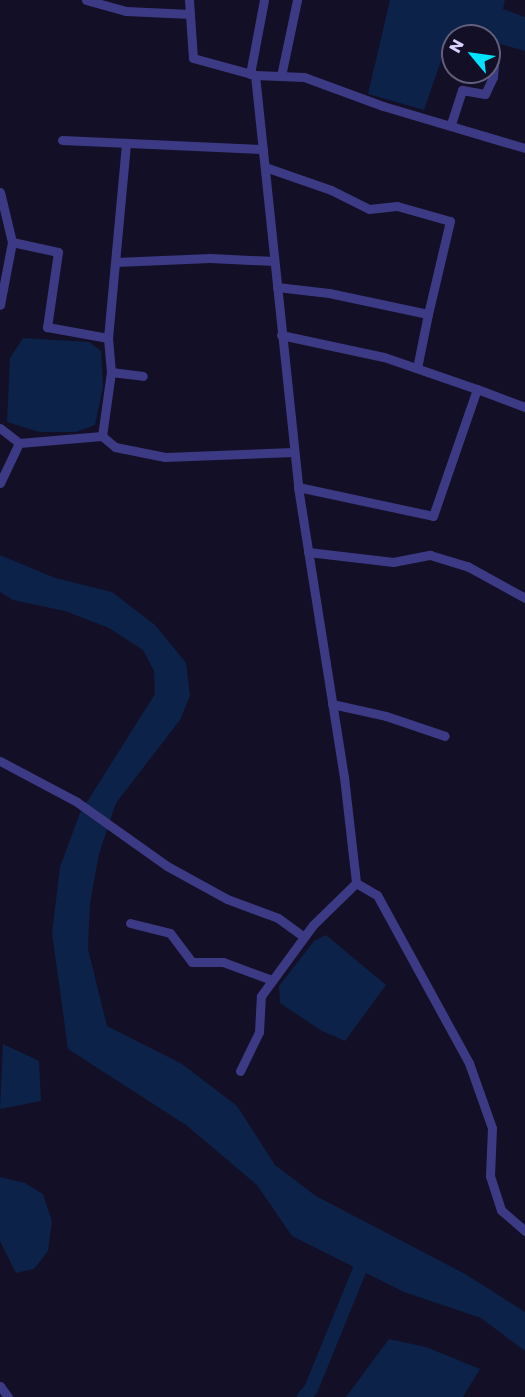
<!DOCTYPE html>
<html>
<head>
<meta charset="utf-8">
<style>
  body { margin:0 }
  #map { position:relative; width:525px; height:1397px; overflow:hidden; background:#130f26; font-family:Poppins,sans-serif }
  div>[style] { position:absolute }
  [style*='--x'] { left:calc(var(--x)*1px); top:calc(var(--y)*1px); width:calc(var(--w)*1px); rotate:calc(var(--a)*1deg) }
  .water>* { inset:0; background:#0c2248 }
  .canal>* { height:14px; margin:-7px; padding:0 7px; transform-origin:7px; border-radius:7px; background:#0c2248 }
  .minor>* { height:9px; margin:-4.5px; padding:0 4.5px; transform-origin:4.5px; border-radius:4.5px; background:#3d3a85 }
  span { translate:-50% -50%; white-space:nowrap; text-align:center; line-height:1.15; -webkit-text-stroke:4.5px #130f26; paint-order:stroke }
  .north { position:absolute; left:441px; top:24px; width:60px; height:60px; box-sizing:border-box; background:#130f26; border:2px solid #625e7d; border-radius:50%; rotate:299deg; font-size:16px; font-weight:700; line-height:24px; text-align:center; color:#d9d4ff }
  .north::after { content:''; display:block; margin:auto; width:21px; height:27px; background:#00e5ff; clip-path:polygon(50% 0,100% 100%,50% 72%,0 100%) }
</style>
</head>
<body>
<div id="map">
  <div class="water">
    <div style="clip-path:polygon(390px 0,505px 0,503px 9px,525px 17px,525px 51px,489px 41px,489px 36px,450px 35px,424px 110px,368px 94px)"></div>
    <div style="clip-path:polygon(23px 338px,89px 342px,101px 351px,103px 387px,95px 425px,76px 432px,39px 432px,7px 422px,10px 358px)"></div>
    <div style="clip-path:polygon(0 555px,55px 578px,112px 592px,155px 625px,186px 663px,190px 696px,180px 720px,116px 803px,99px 854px,90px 903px,88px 949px,107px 1026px,182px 1064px,237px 1106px,275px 1165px,316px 1196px,467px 1275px,525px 1312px,525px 1351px,481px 1318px,404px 1292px,292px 1236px,257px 1185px,186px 1125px,68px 1049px,52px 933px,60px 867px,80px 813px,155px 694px,154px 671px,143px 650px,109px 628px,65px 611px,13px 600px,0 592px)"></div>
    <div style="clip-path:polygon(326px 935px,386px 985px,345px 1041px,322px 1031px,280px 1003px,279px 986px,314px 941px)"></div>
    <div style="clip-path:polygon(3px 1044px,39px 1061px,41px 1101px,0 1109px)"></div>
    <div style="clip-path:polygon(0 1177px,25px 1183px,43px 1194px,52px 1221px,48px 1251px,34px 1269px,16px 1273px,0 1241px)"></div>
    <div style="clip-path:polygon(389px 1339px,426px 1347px,480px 1369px,463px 1397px,346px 1397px)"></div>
  </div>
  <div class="canal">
    <div style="--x:304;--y:1397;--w:11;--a:-49"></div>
    <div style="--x:311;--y:1389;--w:140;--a:-67.8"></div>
  </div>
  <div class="minor">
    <div style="--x:86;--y:0;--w:41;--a:15.4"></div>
    <div style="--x:126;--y:11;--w:64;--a:2.7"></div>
    <div style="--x:189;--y:0;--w:58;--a:86.1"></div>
    <div style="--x:193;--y:58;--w:64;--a:15.3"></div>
    <div style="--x:255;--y:75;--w:414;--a:84"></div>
    <div style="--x:298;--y:487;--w:294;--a:81"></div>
    <div style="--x:344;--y:777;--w:107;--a:83.5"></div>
    <div style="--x:356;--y:883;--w:24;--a:30"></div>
    <div style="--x:377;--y:895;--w:192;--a:61.3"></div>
    <div style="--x:469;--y:1063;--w:69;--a:70.5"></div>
    <div style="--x:492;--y:1128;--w:48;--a:92.4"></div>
    <div style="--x:490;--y:1176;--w:36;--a:72"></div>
    <div style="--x:501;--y:1210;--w:32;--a:41"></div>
    <div style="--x:250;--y:74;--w:75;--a:-79.3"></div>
    <div style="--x:255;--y:75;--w:49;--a:2.3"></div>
    <div style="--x:304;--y:77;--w:84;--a:20.2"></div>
    <div style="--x:383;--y:106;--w:148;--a:16.5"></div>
    <div style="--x:281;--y:76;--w:78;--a:-78.1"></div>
    <div style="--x:451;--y:124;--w:36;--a:-72"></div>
    <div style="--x:462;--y:90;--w:23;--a:10"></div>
    <div style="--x:485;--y:94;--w:19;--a:-65"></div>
    <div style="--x:493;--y:77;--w:24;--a:-85"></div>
    <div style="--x:62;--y:140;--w:201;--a:2.6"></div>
    <div style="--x:265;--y:167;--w:70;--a:19.2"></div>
    <div style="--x:331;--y:190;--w:42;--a:26.6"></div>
    <div style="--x:369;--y:209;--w:28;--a:-6"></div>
    <div style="--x:397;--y:206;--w:55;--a:15.8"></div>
    <div style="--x:450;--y:221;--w:96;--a:103.3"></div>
    <div style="--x:0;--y:192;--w:51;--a:76.5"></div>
    <div style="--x:12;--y:242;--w:64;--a:100.8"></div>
    <div style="--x:12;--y:242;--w:47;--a:12.3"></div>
    <div style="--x:58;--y:252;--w:76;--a:98.3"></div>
    <div style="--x:47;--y:327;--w:62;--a:10.2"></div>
    <div style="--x:108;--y:338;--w:34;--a:85"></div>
    <div style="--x:111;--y:372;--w:65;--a:98"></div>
    <div style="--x:116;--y:262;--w:94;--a:-2.4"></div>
    <div style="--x:210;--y:258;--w:64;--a:2.7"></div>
    <div style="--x:277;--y:287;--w:52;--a:6.6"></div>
    <div style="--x:329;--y:293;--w:101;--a:12"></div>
    <div style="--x:428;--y:314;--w:55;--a:101.5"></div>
    <div style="--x:281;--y:335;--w:105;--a:12.1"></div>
    <div style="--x:384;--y:357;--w:98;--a:19"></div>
    <div style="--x:108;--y:338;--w:196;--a:-84.7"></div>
    <div style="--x:111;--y:372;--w:32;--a:7"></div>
    <div style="--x:0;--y:428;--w:24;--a:38"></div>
    <div style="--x:19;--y:443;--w:83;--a:-4.8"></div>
    <div style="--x:102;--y:436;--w:17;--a:40"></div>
    <div style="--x:115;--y:447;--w:51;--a:11.3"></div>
    <div style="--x:165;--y:457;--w:129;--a:-2.2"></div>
    <div style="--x:0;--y:483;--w:44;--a:-64.6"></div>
    <div style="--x:298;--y:487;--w:138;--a:12.1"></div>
    <div style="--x:433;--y:516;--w:134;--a:-70.9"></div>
    <div style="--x:477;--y:389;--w:51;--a:20.6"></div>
    <div style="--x:308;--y:552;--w:86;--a:6.7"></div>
    <div style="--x:393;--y:562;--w:38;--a:-11"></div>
    <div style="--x:430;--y:555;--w:39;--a:17"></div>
    <div style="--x:467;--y:566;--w:66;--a:28.9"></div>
    <div style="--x:332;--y:704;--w:55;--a:12.5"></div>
    <div style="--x:386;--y:716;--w:62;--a:18.7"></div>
    <div style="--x:0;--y:761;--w:87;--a:28"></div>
    <div style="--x:77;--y:802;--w:110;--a:35.4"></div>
    <div style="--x:167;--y:866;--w:68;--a:28.8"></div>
    <div style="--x:227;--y:899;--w:54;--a:20.4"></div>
    <div style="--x:278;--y:918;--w:32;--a:36"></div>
    <div style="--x:130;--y:923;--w:41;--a:14"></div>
    <div style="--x:170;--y:933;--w:36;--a:53"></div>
    <div style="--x:192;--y:962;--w:31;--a:0"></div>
    <div style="--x:223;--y:962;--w:52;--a:20.2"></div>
    <div style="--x:240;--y:1071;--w:43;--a:-64"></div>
    <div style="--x:259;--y:1032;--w:36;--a:-87"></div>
    <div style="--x:261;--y:996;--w:88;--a:-53.8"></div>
    <div style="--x:313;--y:925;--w:60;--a:-44.3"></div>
    <div style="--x:0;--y:1386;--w:14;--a:54"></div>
  </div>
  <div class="north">N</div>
</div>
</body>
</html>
